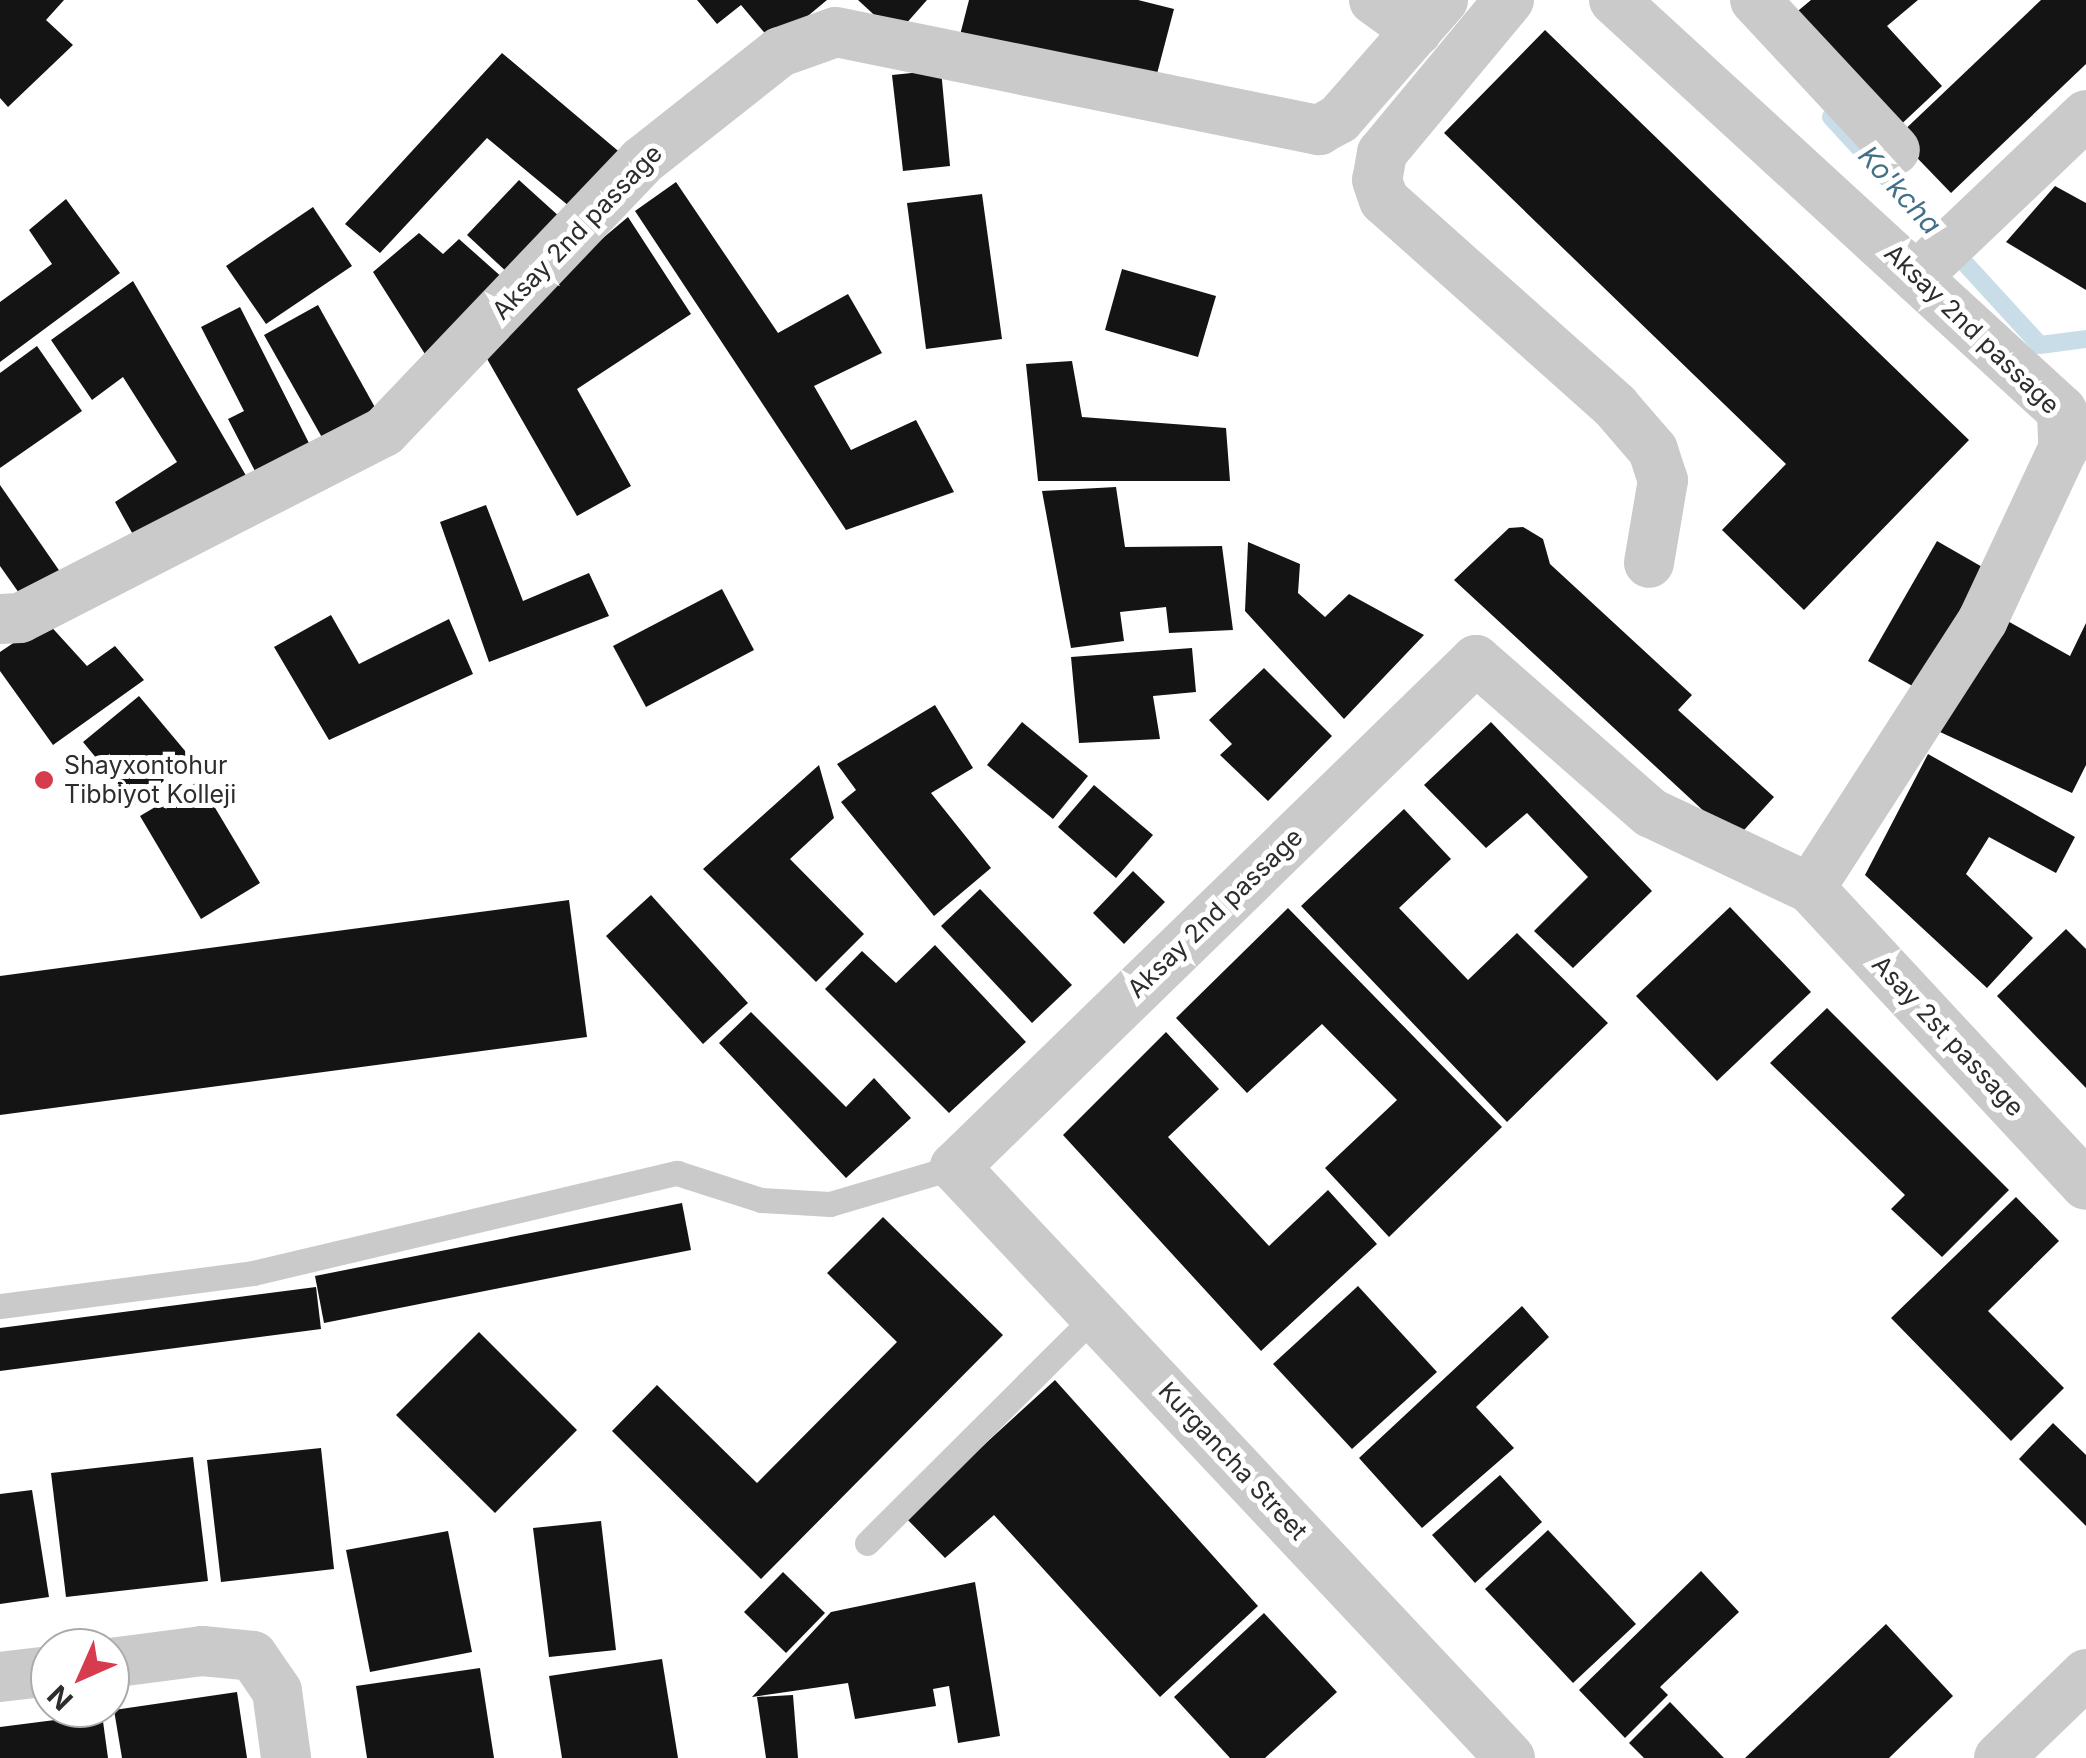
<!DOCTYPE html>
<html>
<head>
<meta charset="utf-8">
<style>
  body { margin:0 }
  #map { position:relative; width:2086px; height:1758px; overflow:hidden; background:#fff; font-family:Inter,sans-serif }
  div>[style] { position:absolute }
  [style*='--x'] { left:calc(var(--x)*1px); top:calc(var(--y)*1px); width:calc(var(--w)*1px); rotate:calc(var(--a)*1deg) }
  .stream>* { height:18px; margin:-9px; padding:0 9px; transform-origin:9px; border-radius:9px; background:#c9dde8 }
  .building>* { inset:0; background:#141414 }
  .lane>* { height:25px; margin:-12.5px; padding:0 12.5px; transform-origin:12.5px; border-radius:12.5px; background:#cacaca }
  .street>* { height:50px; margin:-25px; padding:0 25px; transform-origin:25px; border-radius:25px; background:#cacaca }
  .dots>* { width:28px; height:28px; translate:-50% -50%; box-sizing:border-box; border:5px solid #fff; border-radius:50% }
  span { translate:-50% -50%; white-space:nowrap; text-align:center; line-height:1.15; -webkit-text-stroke:10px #fff; paint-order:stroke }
  .street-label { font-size:25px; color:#2d2d2d }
  .poi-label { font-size:25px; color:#2d2d2d }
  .left { translate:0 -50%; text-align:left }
  .water-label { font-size:28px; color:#427089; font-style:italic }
  .north { position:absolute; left:30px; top:1628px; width:100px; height:100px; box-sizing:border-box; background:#fff; border:2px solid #ababab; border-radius:50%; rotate:225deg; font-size:28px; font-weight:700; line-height:40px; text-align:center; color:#2d2d2d }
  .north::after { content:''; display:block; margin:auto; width:35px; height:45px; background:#d73c4e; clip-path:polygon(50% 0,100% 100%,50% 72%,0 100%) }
</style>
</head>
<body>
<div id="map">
  <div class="stream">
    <div style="--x:1831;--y:117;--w:309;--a:47.5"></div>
    <div style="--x:2040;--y:345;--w:46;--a:-7.4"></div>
  </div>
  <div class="building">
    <div style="clip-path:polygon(0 0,64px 0,46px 20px,73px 45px,8px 107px,0 98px)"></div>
    <div style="clip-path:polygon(697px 0,827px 0,774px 44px,741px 5px,717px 24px)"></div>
    <div style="clip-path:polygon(858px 0,927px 0,896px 35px)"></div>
    <div style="clip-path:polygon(969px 0,1138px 0,1174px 9px,1153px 89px,959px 39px)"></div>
    <div style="clip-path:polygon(1811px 0,1918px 0,1887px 26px,1942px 86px,1894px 131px,1793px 15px)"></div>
    <div style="clip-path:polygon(2041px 0,2086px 0,2086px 64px,1951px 193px,1897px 137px)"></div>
    <div style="clip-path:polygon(1545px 30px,1969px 440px,1804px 610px,1722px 530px,1786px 464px,1444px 133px)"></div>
    <div style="clip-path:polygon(502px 53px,623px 155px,575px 211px,487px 138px,380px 253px,345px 224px)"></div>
    <div style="clip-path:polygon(941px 70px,950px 166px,903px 171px,892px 75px)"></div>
    <div style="clip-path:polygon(519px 180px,561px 218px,509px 274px,467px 235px)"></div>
    <div style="clip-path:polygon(676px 182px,778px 333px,848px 294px,882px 353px,814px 386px,851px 450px,916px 420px,954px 492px,846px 530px,635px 211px)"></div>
    <div style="clip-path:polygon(2055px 186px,2086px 203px,2086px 290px,2006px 242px)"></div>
    <div style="clip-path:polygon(982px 194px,1002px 339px,926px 349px,907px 203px)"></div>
    <div style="clip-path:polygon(66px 199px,120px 273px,0 362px,0 302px,52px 264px,29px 230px)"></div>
    <div style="clip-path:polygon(313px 207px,352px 266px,266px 324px,226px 266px)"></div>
    <div style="clip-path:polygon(628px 217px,691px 314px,577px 389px,631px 486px,577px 516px,478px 343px)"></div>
    <div style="clip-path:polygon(419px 233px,443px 254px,459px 239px,504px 279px,430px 362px,373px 272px)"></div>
    <div style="clip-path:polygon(1122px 269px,1216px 296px,1198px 357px,1105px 330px)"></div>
    <div style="clip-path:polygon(133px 281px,248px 479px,136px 540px,115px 502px,177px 462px,123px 377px,92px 400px,51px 340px)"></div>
    <div style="clip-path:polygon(318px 305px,377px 411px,324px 441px,264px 335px)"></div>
    <div style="clip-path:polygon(240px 307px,311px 447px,257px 475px,228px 419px,244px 411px,201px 327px)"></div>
    <div style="clip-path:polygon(37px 346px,82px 411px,0 468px,0 373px)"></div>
    <div style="clip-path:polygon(1072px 361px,1082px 417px,1226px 428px,1230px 481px,1038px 481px,1026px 364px)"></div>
    <div style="clip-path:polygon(0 485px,63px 576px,26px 603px,0 566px)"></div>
    <div style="clip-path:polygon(1116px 487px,1125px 547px,1222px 546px,1233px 630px,1169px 633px,1166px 607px,1120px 612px,1124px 641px,1071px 648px,1042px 491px)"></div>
    <div style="clip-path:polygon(486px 505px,523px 601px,589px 573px,609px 616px,489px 662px,440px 522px)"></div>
    <div style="clip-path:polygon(1523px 527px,1543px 539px,1550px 564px,1692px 695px,1678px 710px,1774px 797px,1735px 840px,1454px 580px,1509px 528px)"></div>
    <div style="clip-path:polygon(1937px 541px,1991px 572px,1923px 692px,1868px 661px)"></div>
    <div style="clip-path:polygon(1248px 542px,1300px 564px,1298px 593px,1325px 617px,1349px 594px,1424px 635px,1344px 719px,1245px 611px)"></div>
    <div style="clip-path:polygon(722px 589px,754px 650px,646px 707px,613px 646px)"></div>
    <div style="clip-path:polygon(1995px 614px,2070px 656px,2086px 623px,2086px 765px,2072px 793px,1940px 732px)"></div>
    <div style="clip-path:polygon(331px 615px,359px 664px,449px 619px,473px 674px,329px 740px,274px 647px)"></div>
    <div style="clip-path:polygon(46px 621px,87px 666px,115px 646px,144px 680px,53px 745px,0 671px,0 652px)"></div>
    <div style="clip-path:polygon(1192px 648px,1196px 692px,1153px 696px,1160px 739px,1079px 743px,1071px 657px)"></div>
    <div style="clip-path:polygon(1264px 668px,1332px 736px,1268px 801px,1220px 755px,1232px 744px,1209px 720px)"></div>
    <div style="clip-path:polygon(139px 696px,191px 758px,135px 805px,83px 742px)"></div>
    <div style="clip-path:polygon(935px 705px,973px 768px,931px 793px,991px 868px,934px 916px,841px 802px,856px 790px,837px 764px)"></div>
    <div style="clip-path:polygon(1022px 722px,1088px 776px,1053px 819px,987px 765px)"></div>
    <div style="clip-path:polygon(1491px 722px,1652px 891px,1573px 968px,1534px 931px,1588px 877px,1527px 813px,1486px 848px,1424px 785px)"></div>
    <div style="clip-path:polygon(1928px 754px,2075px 837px,2056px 873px,1989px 837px,1966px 874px,2033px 938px,1987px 988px,1865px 875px)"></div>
    <div style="clip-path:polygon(819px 765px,834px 818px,790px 859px,864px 934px,816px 982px,703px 869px)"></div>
    <div style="clip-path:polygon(199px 781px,260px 883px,201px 919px,140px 816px)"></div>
    <div style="clip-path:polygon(1094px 785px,1153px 835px,1116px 878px,1058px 827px)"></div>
    <div style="clip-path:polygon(1404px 809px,1451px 859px,1399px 908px,1468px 980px,1517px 933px,1608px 1023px,1507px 1122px,1301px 906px)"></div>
    <div style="clip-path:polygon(1133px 871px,1165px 902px,1124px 944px,1093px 913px)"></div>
    <div style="clip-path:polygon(980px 889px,1072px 985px,1032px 1023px,941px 926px)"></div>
    <div style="clip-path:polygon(651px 895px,748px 1003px,703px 1044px,606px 936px)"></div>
    <div style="clip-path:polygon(569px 900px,587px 1037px,0 1115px,0 976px)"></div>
    <div style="clip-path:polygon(1730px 907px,1811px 992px,1717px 1081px,1636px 996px)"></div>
    <div style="clip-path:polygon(1288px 908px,1502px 1127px,1389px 1237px,1325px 1168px,1397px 1100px,1322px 1024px,1247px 1093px,1176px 1018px)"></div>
    <div style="clip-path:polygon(2066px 929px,2086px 949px,2086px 1088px,1997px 996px)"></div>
    <div style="clip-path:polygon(935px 945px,1026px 1042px,949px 1113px,825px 989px,862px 951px,896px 983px)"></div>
    <div style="clip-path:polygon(1827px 1008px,2009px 1190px,1942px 1257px,1891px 1209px,1905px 1195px,1770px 1063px)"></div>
    <div style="clip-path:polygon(751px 1012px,846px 1107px,874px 1078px,911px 1118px,846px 1178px,719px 1043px)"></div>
    <div style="clip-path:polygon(1166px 1032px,1219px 1089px,1168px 1137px,1269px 1246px,1328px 1190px,1377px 1244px,1261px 1351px,1063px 1135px)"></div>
    <div style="clip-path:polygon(2016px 1197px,2059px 1241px,1988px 1311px,2064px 1388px,2011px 1441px,1891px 1318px)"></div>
    <div style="clip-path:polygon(682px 1203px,691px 1250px,324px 1323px,315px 1276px)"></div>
    <div style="clip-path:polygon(883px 1217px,1003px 1335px,761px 1579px,612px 1431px,657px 1385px,757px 1483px,897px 1342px,827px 1273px)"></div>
    <div style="clip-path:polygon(1358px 1286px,1437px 1372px,1352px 1449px,1273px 1364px)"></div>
    <div style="clip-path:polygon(316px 1287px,321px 1329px,0 1371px,0 1328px)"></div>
    <div style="clip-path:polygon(1522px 1306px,1549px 1337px,1476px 1407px,1514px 1448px,1422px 1528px,1359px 1458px)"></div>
    <div style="clip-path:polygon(479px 1332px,577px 1430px,495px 1513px,396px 1415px)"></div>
    <div style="clip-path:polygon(1055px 1380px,1258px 1606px,1160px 1697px,994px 1515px,945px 1558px,905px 1517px)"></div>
    <div style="clip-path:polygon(2053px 1423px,2086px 1455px,2086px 1526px,2019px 1459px)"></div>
    <div style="clip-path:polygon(321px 1448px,334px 1569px,221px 1582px,207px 1460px)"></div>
    <div style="clip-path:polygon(193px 1457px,208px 1581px,66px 1597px,51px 1473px)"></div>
    <div style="clip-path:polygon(1500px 1475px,1542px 1522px,1475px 1583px,1432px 1535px)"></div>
    <div style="clip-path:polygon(32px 1490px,49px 1597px,0 1604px,0 1494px)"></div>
    <div style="clip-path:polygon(601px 1521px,616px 1650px,549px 1657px,533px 1528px)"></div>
    <div style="clip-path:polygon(1548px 1530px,1636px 1624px,1573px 1683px,1485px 1589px)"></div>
    <div style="clip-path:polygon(448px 1531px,472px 1652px,370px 1672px,346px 1550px)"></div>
    <div style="clip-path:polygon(1701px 1571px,1739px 1612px,1660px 1687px,1668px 1695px,1625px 1738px,1579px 1690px)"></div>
    <div style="clip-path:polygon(783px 1572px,825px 1613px,786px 1653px,744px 1612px)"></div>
    <div style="clip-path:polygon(975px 1582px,1000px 1736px,958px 1743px,949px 1686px,933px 1689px,936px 1706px,855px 1719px,848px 1683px,752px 1697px,831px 1612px)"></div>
    <div style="clip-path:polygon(1264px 1613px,1337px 1692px,1265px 1758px,1230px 1758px,1174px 1697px)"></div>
    <div style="clip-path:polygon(1886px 1624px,1953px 1696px,1889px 1758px,1745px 1758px)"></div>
    <div style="clip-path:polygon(662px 1659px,678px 1758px,562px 1758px,549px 1676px)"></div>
    <div style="clip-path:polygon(480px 1668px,494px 1758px,367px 1758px,356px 1686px)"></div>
    <div style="clip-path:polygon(237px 1692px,247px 1758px,122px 1758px,114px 1710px)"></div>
    <div style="clip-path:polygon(793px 1695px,798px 1758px,766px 1758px,757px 1697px)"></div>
    <div style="clip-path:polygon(1670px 1702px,1724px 1758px,1644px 1758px,1629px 1743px)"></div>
    <div style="clip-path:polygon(102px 1714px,108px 1758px,0 1758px,0 1727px)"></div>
  </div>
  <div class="lane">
    <div style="--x:0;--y:1306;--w:255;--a:-7.4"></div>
    <div style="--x:253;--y:1273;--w:436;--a:-13.3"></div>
    <div style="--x:677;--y:1173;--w:88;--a:17.8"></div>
    <div style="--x:761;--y:1200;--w:69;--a:3.3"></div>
    <div style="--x:830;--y:1204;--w:130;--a:-16.5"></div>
    <div style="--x:867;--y:1543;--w:325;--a:-44.9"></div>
  </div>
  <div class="street">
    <div style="--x:1374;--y:0;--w:53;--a:35.8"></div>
    <div style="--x:1509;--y:0;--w:199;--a:129.7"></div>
    <div style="--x:1382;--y:153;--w:27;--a:100"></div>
    <div style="--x:1377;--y:180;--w:21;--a:71"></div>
    <div style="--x:1384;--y:200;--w:310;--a:41.7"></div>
    <div style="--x:1615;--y:406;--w:58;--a:49.2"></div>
    <div style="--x:1653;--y:450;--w:32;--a:72"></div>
    <div style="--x:1663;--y:480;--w:84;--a:99.6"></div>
    <div style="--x:1614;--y:0;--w:608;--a:42.53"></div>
    <div style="--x:2062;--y:411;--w:38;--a:88"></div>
    <div style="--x:2063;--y:449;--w:189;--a:115.1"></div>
    <div style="--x:1983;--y:620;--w:319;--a:122.8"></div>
    <div style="--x:1755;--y:0;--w:205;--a:47"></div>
    <div style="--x:1918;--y:275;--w:232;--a:-43.6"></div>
    <div style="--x:0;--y:619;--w:20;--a:-3"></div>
    <div style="--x:20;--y:618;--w:409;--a:-27.1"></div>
    <div style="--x:384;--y:432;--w:374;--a:-46.4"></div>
    <div style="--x:642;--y:161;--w:176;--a:-38.3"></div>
    <div style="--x:780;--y:52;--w:59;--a:-19.7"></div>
    <div style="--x:836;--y:32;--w:493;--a:11.5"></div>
    <div style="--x:1319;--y:130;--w:23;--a:-29"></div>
    <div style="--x:1339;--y:119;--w:158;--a:-48.8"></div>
    <div style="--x:110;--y:1663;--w:93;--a:-7.4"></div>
    <div style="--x:202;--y:1651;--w:51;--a:5.6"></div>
    <div style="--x:253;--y:1656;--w:42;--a:55.6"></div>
    <div style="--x:277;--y:1691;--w:68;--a:82.3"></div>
    <div style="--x:0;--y:1677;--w:50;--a:-6.8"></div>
    <div style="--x:1510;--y:1758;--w:811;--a:-133.2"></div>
    <div style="--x:955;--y:1167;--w:727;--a:-44.22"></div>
    <div style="--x:1476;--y:660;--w:232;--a:41.2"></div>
    <div style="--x:1651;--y:813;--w:176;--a:25.3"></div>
    <div style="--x:1810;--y:888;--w:405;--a:47.1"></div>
    <div style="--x:1999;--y:1758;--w:121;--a:-44"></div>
  </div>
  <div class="dots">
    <div style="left:44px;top:780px;background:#d73c4e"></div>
  </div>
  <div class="street-label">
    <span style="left:577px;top:232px;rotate:-46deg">Aksay 2nd passage</span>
    <span style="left:1972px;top:329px;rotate:44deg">Aksay 2nd passage</span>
    <span style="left:1215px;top:913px;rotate:-44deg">Aksay 2nd passage</span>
    <span style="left:1948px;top:1036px;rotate:47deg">Asay 2st passage</span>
    <span style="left:1233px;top:1461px;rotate:47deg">Kurgancha Street</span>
  </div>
  <div class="poi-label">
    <span class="left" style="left:64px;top:780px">Shayxontohur<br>Tibbiyot Kolleji</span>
  </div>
  <div class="water-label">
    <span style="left:1900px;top:190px;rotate:48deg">Ko'kcha</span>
  </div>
  <div class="north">N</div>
</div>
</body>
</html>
